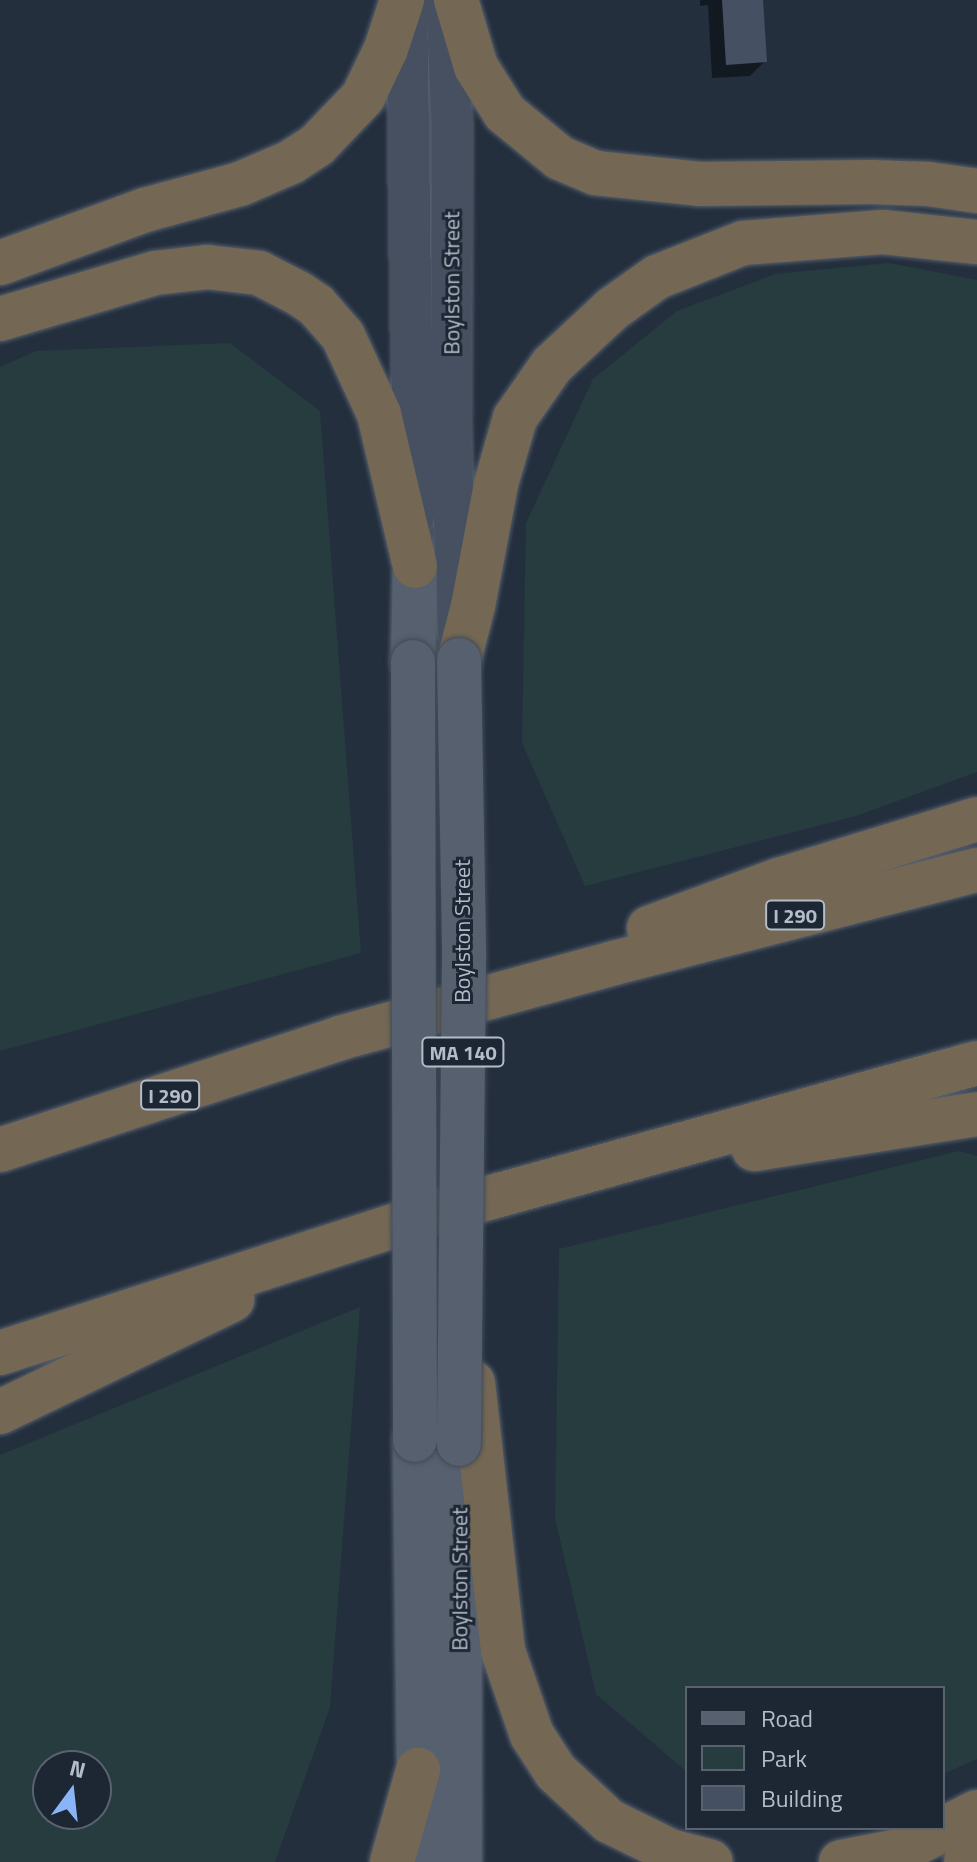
<!DOCTYPE html>
<html>
<head>
<meta charset="utf-8">
<style>
  body { margin:0 }
  #map { position:relative; width:977px; height:1862px; overflow:hidden; background:#242f3e; font-family:"Titillium Web",sans-serif }
  div>[style] { position:absolute }
  [style*='--x'] { left:calc(var(--x)*1px); top:calc(var(--y)*1px); width:calc(var(--w)*1px); rotate:calc(var(--a)*1deg) }
  .green>* { inset:0; background:#263c3f }
  .shadow>* { inset:0; background:#0007 }
  .building>* { inset:0; background:#455162 }
  .roads { filter:drop-shadow(0 0 2px #565f6c) drop-shadow(0 0 2px #565f6c) }
  .secondary>* { height:40px; margin:-20px; padding:0 20px; transform-origin:20px; border-radius:20px; background:#465061 }
  .primary>* { height:44px; margin:-22px; padding:0 22px; transform-origin:22px; border-radius:22px; background:#56606e }
  .highway>* { height:44px; margin:-22px; padding:0 22px; transform-origin:22px; border-radius:22px; background:#746855 }
  .bridges { filter:drop-shadow(0 0 2px #414a57) drop-shadow(0 0 2px #414a57) }
  .primary-bridge>* { height:44px; margin:-22px; padding:0 22px; transform-origin:22px; border-radius:22px; background:#56606e }
  span { translate:-50% -50%; white-space:nowrap; text-align:center; line-height:1.15; -webkit-text-stroke:6px #1d2633; paint-order:stroke }
  .shield-label span { padding:2px 6px; background:#1d2633; border:2px solid; border-radius:6px; -webkit-text-stroke-width:0 }
  .shield-label { font-size:20px; color:#b4bcc9; font-weight:700 }
  .street-label { font-size:22px; color:#b4bcc9 }
  .legend { position:absolute; left:685px; top:1686px; width:260px; height:144px; box-sizing:border-box; background:#1d2633; border:2px solid #59626f; margin:0; padding:10px 14px; list-style:none; font-size:24px; color:#b4bcc9 }
  .legend li { display:flex; align-items:center; gap:16px; height:40px }
  .legend b { width:40px; border:2px solid #59626f }
  .north { position:absolute; left:32px; top:1750px; width:80px; height:80px; box-sizing:border-box; background:#1d2633; border:2px solid #59626f; border-radius:50%; rotate:15deg; font-size:22px; font-weight:700; line-height:32px; text-align:center; color:#b4bcc9 }
  .north::after { content:''; display:block; margin:auto; width:28px; height:36px; background:#8ab4f8; clip-path:polygon(50% 0,100% 100%,50% 72%,0 100%) }
</style>
</head>
<body>
<div id="map">
  <div class="green">
    <div style="clip-path:polygon(889px 263px,977px 280px,977px 772px,856px 816px,585px 886px,522px 743px,526px 523px,593px 379px,677px 311px,775px 274px)"></div>
    <div style="clip-path:polygon(230px 343px,320px 411px,361px 953px,0 1051px,0 367px,36px 351px)"></div>
    <div style="clip-path:polygon(959px 1151px,977px 1156px,977px 1759px,943px 1774px,943px 1688px,687px 1688px,687px 1772px,596px 1694px,555px 1518px,559px 1249px)"></div>
    <div style="clip-path:polygon(evenodd,360px 1307px,330px 1707px,275px 1862px,0 1862px,0 1455px,360px 1307px,96px 1766px,96px 1814px,48px 1814px,48px 1766px,96px 1766px)"></div>
  </div>
  <div class="shadow">
    <div style="clip-path:polygon(700px 0,761px 0,765px 61px,750px 76px,712px 78px,708px 5px,700px 6px)"></div>
  </div>
  <div class="building">
    <div style="clip-path:polygon(722px 0,763px 0,767px 62px,726px 65px)"></div>
  </div>
  <div class="roads">
    <div class="secondary">
      <div style="--x:407;--y:0;--w:516;--a:89.22"></div>
      <div style="--x:446;--y:0;--w:127;--a:87.3"></div>
      <div style="--x:452;--y:127;--w:304;--a:90.2"></div>
      <div style="--x:451;--y:431;--w:201;--a:88"></div>
    </div>
    <div class="primary">
      <div style="--x:413;--y:662;--w:96;--a:-88.8"></div>
      <div style="--x:415;--y:1440;--w:422;--a:89.3"></div>
      <div style="--x:459;--y:1444;--w:418;--a:89.9"></div>
    </div>
    <div class="highway">
      <div style="--x:456;--y:0;--w:70;--a:73.4"></div>
      <div style="--x:476;--y:67;--w:54;--a:57.8"></div>
      <div style="--x:505;--y:113;--w:71;--a:39.3"></div>
      <div style="--x:560;--y:158;--w:38;--a:23"></div>
      <div style="--x:595;--y:173;--w:105;--a:6"></div>
      <div style="--x:699;--y:184;--w:172;--a:-0.7"></div>
      <div style="--x:871;--y:182;--w:57;--a:2"></div>
      <div style="--x:928;--y:184;--w:49;--a:8.1"></div>
      <div style="--x:0;--y:263;--w:154;--a:-20.1"></div>
      <div style="--x:145;--y:210;--w:98;--a:-15.3"></div>
      <div style="--x:240;--y:184;--w:56;--a:-23.3"></div>
      <div style="--x:291;--y:162;--w:31;--a:-33"></div>
      <div style="--x:317;--y:145;--w:66;--a:-46.2"></div>
      <div style="--x:363;--y:97;--w:53;--a:-64.4"></div>
      <div style="--x:386;--y:49;--w:52;--a:-71.9"></div>
      <div style="--x:0;--y:319;--w:162;--a:-16.5"></div>
      <div style="--x:155;--y:273;--w:52;--a:-6.6"></div>
      <div style="--x:207;--y:267;--w:52;--a:6.6"></div>
      <div style="--x:259;--y:273;--w:44;--a:27.1"></div>
      <div style="--x:298;--y:293;--w:22;--a:34"></div>
      <div style="--x:316;--y:305;--w:41;--a:48.9"></div>
      <div style="--x:343;--y:336;--w:86;--a:65.2"></div>
      <div style="--x:379;--y:414;--w:156;--a:76.7"></div>
      <div style="--x:459;--y:660;--w:56;--a:-75.5"></div>
      <div style="--x:473;--y:606;--w:124;--a:-79.3"></div>
      <div style="--x:496;--y:484;--w:69;--a:-73.9"></div>
      <div style="--x:515;--y:418;--w:65;--a:-55.1"></div>
      <div style="--x:552;--y:365;--w:82;--a:-43"></div>
      <div style="--x:612;--y:309;--w:55;--a:-35.4"></div>
      <div style="--x:657;--y:277;--w:92;--a:-21.6"></div>
      <div style="--x:743;--y:243;--w:140;--a:-4.5"></div>
      <div style="--x:883;--y:232;--w:95;--a:6.1"></div>
      <div style="--x:649;--y:928;--w:139;--a:-20.3"></div>
      <div style="--x:779;--y:880;--w:207;--a:-17.1"></div>
      <div style="--x:754;--y:1149;--w:226;--a:-8.9"></div>
      <div style="--x:0;--y:1150;--w:358;--a:-18.2"></div>
      <div style="--x:340;--y:1038;--w:284;--a:-15.3"></div>
      <div style="--x:614;--y:963;--w:375;--a:-14.4"></div>
      <div style="--x:0;--y:1353;--w:456;--a:-17.9"></div>
      <div style="--x:434;--y:1213;--w:563;--a:-15.44"></div>
      <div style="--x:473;--y:1383;--w:270;--a:83.6"></div>
      <div style="--x:503;--y:1651;--w:89;--a:71"></div>
      <div style="--x:532;--y:1735;--w:44;--a:57"></div>
      <div style="--x:556;--y:1772;--w:72;--a:42.8"></div>
      <div style="--x:609;--y:1821;--w:68;--a:26.2"></div>
      <div style="--x:670;--y:1851;--w:42;--a:15"></div>
      <div style="--x:0;--y:1412;--w:258;--a:-25.8"></div>
      <div style="--x:392;--y:1862;--w:96;--a:-74.2"></div>
      <div style="--x:841;--y:1862;--w:63;--a:-11"></div>
      <div style="--x:903;--y:1850;--w:83;--a:-27.2"></div>
      <div style="--x:966;--y:1862;--w:13;--a:-29"></div>
    </div>
  </div>
  <div class="bridges">
    <div class="primary-bridge">
      <div style="--x:459;--y:660;--w:298;--a:89"></div>
      <div style="--x:464;--y:958;--w:486;--a:90.6"></div>
      <div style="--x:413;--y:662;--w:778;--a:89.85"></div>
    </div>
  </div>
  <div class="shield-label">
    <span style="left:795px;top:915px">I 290</span>
    <span style="left:463px;top:1052px">MA 140</span>
    <span style="left:170px;top:1095px">I 290</span>
  </div>
  <div class="street-label">
    <span style="left:452px;top:283px;rotate:-90deg">Boylston Street</span>
    <span style="left:463px;top:931px;rotate:-90deg">Boylston Street</span>
    <span style="left:460px;top:1579px;rotate:-90deg">Boylston Street</span>
  </div>
  <ul class="legend">
  <li><b style="height:10px;background:#56606e"></b>Road</li>
  <li><b style="height:22px;background:#263c3f"></b>Park</li>
  <li><b style="height:22px;background:#455162"></b>Building</li>
  </ul>
  <div class="north">N</div>
</div>
</body>
</html>
